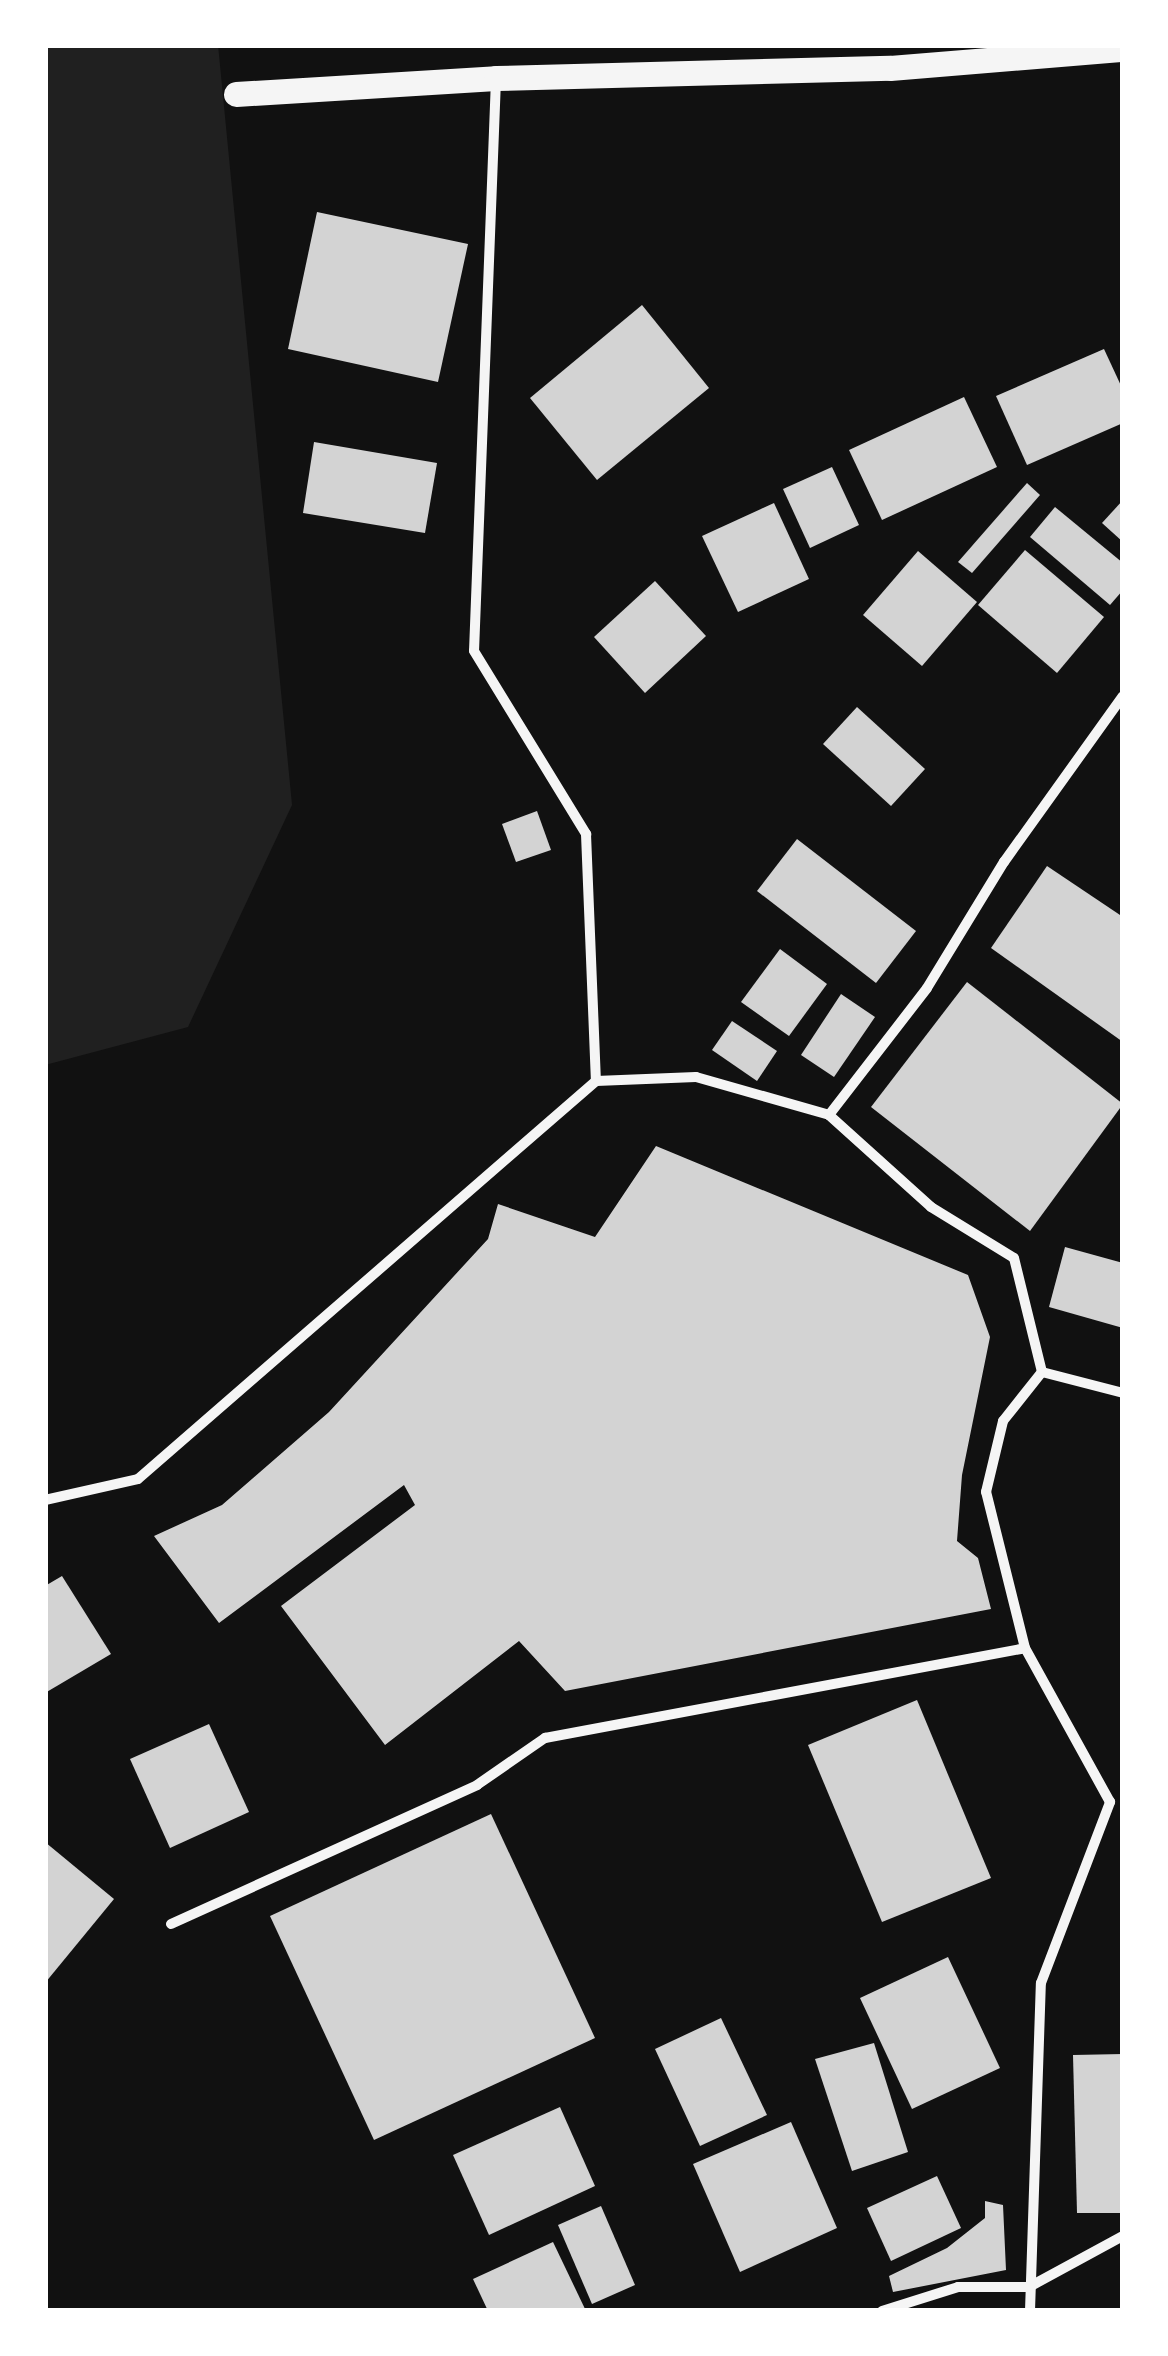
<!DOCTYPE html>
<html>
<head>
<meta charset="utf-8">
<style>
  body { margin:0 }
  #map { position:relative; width:1168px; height:2356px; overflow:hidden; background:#111; font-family:Barlow,sans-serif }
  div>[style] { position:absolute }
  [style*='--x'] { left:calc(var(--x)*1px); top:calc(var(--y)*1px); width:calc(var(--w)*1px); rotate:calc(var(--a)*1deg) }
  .green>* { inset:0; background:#202020 }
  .building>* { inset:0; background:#d3d3d3 }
  .minor>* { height:10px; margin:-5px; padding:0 5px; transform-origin:5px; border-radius:5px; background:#f5f5f5 }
  .primary>* { height:25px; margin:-12.5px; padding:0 12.5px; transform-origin:12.5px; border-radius:12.5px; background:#f5f5f5 }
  span { translate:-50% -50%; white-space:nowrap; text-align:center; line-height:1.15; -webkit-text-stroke:8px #fff; paint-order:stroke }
  .frame { position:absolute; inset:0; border:48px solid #fff; pointer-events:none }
</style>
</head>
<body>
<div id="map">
  <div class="green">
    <div style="clip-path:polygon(45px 45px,218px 45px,292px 805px,188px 1027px,45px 1065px)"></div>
  </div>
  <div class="building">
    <div style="clip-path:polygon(317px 212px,468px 244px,438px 382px,288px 349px)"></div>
    <div style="clip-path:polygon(642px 305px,709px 388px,597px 480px,530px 398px)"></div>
    <div style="clip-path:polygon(1104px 349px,1123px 390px,1123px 423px,1027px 465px,996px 396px)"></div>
    <div style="clip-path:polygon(964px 397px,997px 467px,882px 520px,849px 450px)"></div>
    <div style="clip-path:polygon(314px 442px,437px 463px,425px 533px,303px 513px)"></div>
    <div style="clip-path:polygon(832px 467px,859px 525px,810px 548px,783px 489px)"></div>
    <div style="clip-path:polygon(1027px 483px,1040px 495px,972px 573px,958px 562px)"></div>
    <div style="clip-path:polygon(1123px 500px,1123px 542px,1102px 523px)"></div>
    <div style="clip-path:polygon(774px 503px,809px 579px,738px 612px,702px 536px)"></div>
    <div style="clip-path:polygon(1055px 507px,1123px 563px,1123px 590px,1110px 605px,1030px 537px)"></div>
    <div style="clip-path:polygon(1025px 550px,1104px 617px,1057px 673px,978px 605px)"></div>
    <div style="clip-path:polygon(918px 551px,977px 602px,922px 666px,863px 615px)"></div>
    <div style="clip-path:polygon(655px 581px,706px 636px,645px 693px,594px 637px)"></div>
    <div style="clip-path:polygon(857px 707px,925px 769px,891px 806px,823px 744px)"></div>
    <div style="clip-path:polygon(537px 811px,551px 850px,516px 862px,502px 824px)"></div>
    <div style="clip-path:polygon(797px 839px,916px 931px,876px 983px,757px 891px)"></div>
    <div style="clip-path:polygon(1047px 866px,1123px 917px,1123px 1042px,991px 948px)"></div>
    <div style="clip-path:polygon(780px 949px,827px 984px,789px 1036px,741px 1002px)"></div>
    <div style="clip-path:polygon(967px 982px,1123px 1104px,1030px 1231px,871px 1107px)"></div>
    <div style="clip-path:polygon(841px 994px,875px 1017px,834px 1077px,801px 1055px)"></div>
    <div style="clip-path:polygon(732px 1021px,777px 1051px,757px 1081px,712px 1050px)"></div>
    <div style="clip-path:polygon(656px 1146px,968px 1275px,990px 1337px,962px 1475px,957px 1541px,978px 1558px,991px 1609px,565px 1691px,519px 1641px,385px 1745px,281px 1606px,415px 1505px,404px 1485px,219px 1623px,154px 1536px,222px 1505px,329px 1412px,488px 1239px,498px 1204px,595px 1237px)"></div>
    <div style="clip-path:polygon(1065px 1247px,1123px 1263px,1123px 1328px,1049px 1307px)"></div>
    <div style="clip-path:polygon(62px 1576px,111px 1654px,45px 1693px,45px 1586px)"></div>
    <div style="clip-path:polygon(917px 1700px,991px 1878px,882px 1922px,808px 1745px)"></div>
    <div style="clip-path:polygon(209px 1724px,249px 1812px,170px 1848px,130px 1759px)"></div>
    <div style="clip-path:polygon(491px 1814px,595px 2038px,374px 2140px,270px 1916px)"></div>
    <div style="clip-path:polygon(45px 1842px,114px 1899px,45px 1983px)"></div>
    <div style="clip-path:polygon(948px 1957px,1000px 2068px,912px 2109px,860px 1998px)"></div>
    <div style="clip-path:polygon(721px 2018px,767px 2115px,700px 2146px,655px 2049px)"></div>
    <div style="clip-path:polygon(874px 2043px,908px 2152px,852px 2171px,815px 2059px)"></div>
    <div style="clip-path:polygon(1123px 2054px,1123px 2213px,1077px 2213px,1073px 2055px)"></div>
    <div style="clip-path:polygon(560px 2107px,595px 2186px,489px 2235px,453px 2155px)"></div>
    <div style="clip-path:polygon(791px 2122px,837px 2228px,740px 2272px,693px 2164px)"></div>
    <div style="clip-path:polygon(937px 2176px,961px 2228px,891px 2261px,867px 2208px)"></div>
    <div style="clip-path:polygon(985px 2201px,1003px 2205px,1006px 2270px,893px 2292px,889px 2276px,947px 2248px,985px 2218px)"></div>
    <div style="clip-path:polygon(601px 2206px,635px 2285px,592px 2304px,558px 2225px)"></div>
    <div style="clip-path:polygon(553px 2242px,586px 2311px,488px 2311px,473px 2279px)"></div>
  </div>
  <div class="minor">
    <div style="--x:496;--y:79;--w:572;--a:92.2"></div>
    <div style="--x:474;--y:651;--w:215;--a:58.5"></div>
    <div style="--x:586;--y:834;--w:247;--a:87.7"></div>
    <div style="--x:829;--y:1115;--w:160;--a:-52.3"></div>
    <div style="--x:927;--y:988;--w:148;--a:-58.6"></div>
    <div style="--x:1004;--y:862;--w:204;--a:-54.4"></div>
    <div style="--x:1042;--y:1372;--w:84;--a:14.5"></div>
    <div style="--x:45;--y:1500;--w:95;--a:-12.7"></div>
    <div style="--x:138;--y:1479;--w:607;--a:-40.99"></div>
    <div style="--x:596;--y:1081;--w:100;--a:-2.3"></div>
    <div style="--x:696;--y:1077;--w:138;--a:15.9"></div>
    <div style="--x:829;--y:1115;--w:137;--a:42"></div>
    <div style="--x:931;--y:1207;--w:97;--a:31.6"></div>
    <div style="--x:1014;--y:1258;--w:117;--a:76.2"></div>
    <div style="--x:171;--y:1924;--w:336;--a:-24.4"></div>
    <div style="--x:477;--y:1785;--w:83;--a:-34.7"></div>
    <div style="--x:545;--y:1738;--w:488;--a:-10.6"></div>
    <div style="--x:882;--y:2311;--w:80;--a:-17.5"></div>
    <div style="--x:958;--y:2287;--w:71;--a:0"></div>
    <div style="--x:1029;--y:2287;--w:107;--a:-28.5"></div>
    <div style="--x:1030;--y:2311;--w:328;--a:-88.1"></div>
    <div style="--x:1041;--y:1983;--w:194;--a:-69.1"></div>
    <div style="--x:1110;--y:1802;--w:176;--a:-118.9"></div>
    <div style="--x:1025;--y:1648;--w:161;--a:-104"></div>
    <div style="--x:986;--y:1492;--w:73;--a:-76.5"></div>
    <div style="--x:1003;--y:1421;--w:63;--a:-51.5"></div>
  </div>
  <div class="primary">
    <div style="--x:236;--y:94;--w:260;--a:-3.5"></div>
    <div style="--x:496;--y:78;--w:394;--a:-1.5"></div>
    <div style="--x:890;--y:68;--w:234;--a:-4.7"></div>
  </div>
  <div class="frame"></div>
</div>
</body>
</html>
